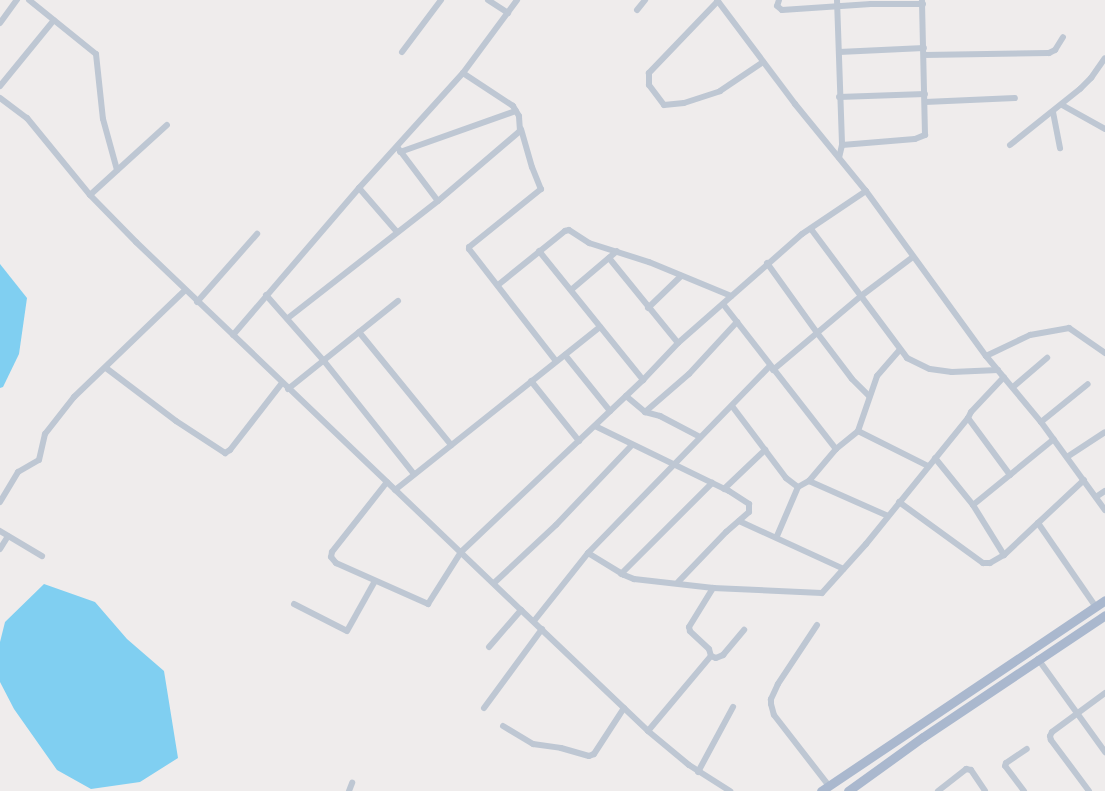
<!DOCTYPE html>
<html>
<head>
<meta charset="utf-8">
<style>
  body { margin:0 }
  #map { position:relative; width:1105px; height:791px; overflow:hidden; background:#efecec; font-family:Cabin,sans-serif }
  div>[style] { position:absolute }
  [style*='--x'] { left:calc(var(--x)*1px); top:calc(var(--y)*1px); width:calc(var(--w)*1px); rotate:calc(var(--a)*1deg) }
  .water>* { inset:0; background:#80cff1 }
  .minor>* { height:6px; margin:-3px; padding:0 3px; transform-origin:3px; border-radius:3px; background:#bec7d3 }
  .major>* { height:9px; margin:-4.5px; padding:0 4.5px; transform-origin:4.5px; border-radius:4.5px; background:#aab8ce }
  span { translate:-50% -50%; white-space:nowrap; text-align:center; line-height:1.15; -webkit-text-stroke:4px #fff; paint-order:stroke }
</style>
</head>
<body>
<div id="map">
  <div class="water">
    <div style="clip-path:polygon(0 264px,27px 298px,19px 354px,3px 387px,0 388px)"></div>
    <div style="clip-path:polygon(44px 584px,95px 602px,127px 639px,164px 671px,178px 758px,140px 782px,91px 789px,57px 770px,14px 709px,0 682px,0 642px,5px 622px)"></div>
  </div>
  <div class="minor">
    <div style="--x:29;--y:0;--w:86;--a:38.9"></div>
    <div style="--x:96;--y:54;--w:65;--a:83.9"></div>
    <div style="--x:103;--y:119;--w:53;--a:74.6"></div>
    <div style="--x:488;--y:0;--w:24;--a:33"></div>
    <div style="--x:717;--y:0;--w:130;--a:53.1"></div>
    <div style="--x:795;--y:104;--w:112;--a:50.8"></div>
    <div style="--x:866;--y:191;--w:204;--a:54"></div>
    <div style="--x:986;--y:356;--w:86;--a:50.2"></div>
    <div style="--x:1041;--y:422;--w:109;--a:54"></div>
    <div style="--x:779;--y:0;--w:6;--a:108"></div>
    <div style="--x:777;--y:6;--w:6;--a:39"></div>
    <div style="--x:782;--y:10;--w:89;--a:-3.9"></div>
    <div style="--x:871;--y:4;--w:52;--a:0"></div>
    <div style="--x:837;--y:0;--w:145;--a:88"></div>
    <div style="--x:842;--y:145;--w:13;--a:103"></div>
    <div style="--x:718;--y:1;--w:100;--a:133.8"></div>
    <div style="--x:649;--y:73;--w:12;--a:90"></div>
    <div style="--x:649;--y:85;--w:25;--a:53"></div>
    <div style="--x:664;--y:105;--w:20;--a:-6"></div>
    <div style="--x:684;--y:103;--w:38;--a:-18"></div>
    <div style="--x:720;--y:91;--w:52;--a:-34"></div>
    <div style="--x:637;--y:10;--w:13;--a:-51"></div>
    <div style="--x:0;--y:23;--w:29;--a:-54"></div>
    <div style="--x:402;--y:52;--w:65;--a:-53.1"></div>
    <div style="--x:839;--y:52;--w:85;--a:-2.7"></div>
    <div style="--x:924;--y:55;--w:125;--a:-0.9"></div>
    <div style="--x:1049;--y:53;--w:7;--a:-27"></div>
    <div style="--x:1055;--y:50;--w:15;--a:-58"></div>
    <div style="--x:0;--y:86;--w:85;--a:-50.7"></div>
    <div style="--x:839;--y:97;--w:86;--a:-2"></div>
    <div style="--x:0;--y:98;--w:34;--a:37"></div>
    <div style="--x:27;--y:118;--w:99;--a:50.7"></div>
    <div style="--x:90;--y:195;--w:66;--a:45.6"></div>
    <div style="--x:136;--y:242;--w:533;--a:43.71"></div>
    <div style="--x:521;--y:610;--w:175;--a:43.6"></div>
    <div style="--x:648;--y:731;--w:53;--a:39.7"></div>
    <div style="--x:689;--y:765;--w:49;--a:32.4"></div>
    <div style="--x:925;--y:102;--w:90;--a:-2.5"></div>
    <div style="--x:1062;--y:105;--w:49;--a:29.2"></div>
    <div style="--x:1053;--y:112;--w:37;--a:79"></div>
    <div style="--x:521;--y:129;--w:40;--a:74"></div>
    <div style="--x:532;--y:167;--w:24;--a:68"></div>
    <div style="--x:541;--y:189;--w:92;--a:141.1"></div>
    <div style="--x:469;--y:247;--w:2;--a:90"></div>
    <div style="--x:469;--y:249;--w:142;--a:52.2"></div>
    <div style="--x:842;--y:145;--w:73;--a:-4.7"></div>
    <div style="--x:915;--y:139;--w:11;--a:-22"></div>
    <div style="--x:925;--y:135;--w:135;--a:-91.3"></div>
    <div style="--x:1010;--y:145;--w:90;--a:-38.7"></div>
    <div style="--x:1080;--y:89;--w:16;--a:-45"></div>
    <div style="--x:1091;--y:78;--w:24;--a:-55"></div>
    <div style="--x:398;--y:148;--w:66;--a:53"></div>
    <div style="--x:400;--y:152;--w:123;--a:-19.5"></div>
    <div style="--x:359;--y:188;--w:58;--a:49.2"></div>
    <div style="--x:90;--y:195;--w:104;--a:-42.3"></div>
    <div style="--x:811;--y:229;--w:161;--a:53.3"></div>
    <div style="--x:907;--y:358;--w:25;--a:26"></div>
    <div style="--x:930;--y:369;--w:22;--a:8"></div>
    <div style="--x:952;--y:372;--w:46;--a:-2.5"></div>
    <div style="--x:539;--y:251;--w:166;--a:51.1"></div>
    <div style="--x:609;--y:258;--w:109;--a:50.9"></div>
    <div style="--x:767;--y:263;--w:87;--a:54.3"></div>
    <div style="--x:818;--y:334;--w:56;--a:52.9"></div>
    <div style="--x:852;--y:379;--w:24;--a:45"></div>
    <div style="--x:498;--y:285;--w:86;--a:-38.9"></div>
    <div style="--x:565;--y:231;--w:4;--a:-14"></div>
    <div style="--x:569;--y:230;--w:24;--a:33"></div>
    <div style="--x:589;--y:243;--w:63;--a:17.6"></div>
    <div style="--x:649;--y:262;--w:89;--a:22.5"></div>
    <div style="--x:571;--y:290;--w:60;--a:-40.3"></div>
    <div style="--x:266;--y:295;--w:88;--a:48.7"></div>
    <div style="--x:324;--y:361;--w:144;--a:51.5"></div>
    <div style="--x:197;--y:302;--w:91;--a:-48.6"></div>
    <div style="--x:723;--y:304;--w:184;--a:52.1"></div>
    <div style="--x:648;--y:308;--w:46;--a:-44.1"></div>
    <div style="--x:288;--y:318;--w:190;--a:-38"></div>
    <div style="--x:438;--y:201;--w:108;--a:-40.5"></div>
    <div style="--x:520;--y:131;--w:15;--a:-94"></div>
    <div style="--x:519;--y:116;--w:12;--a:-121"></div>
    <div style="--x:513;--y:106;--w:60;--a:-146.6"></div>
    <div style="--x:359;--y:332;--w:146;--a:50.8"></div>
    <div style="--x:233;--y:335;--w:194;--a:-49.4"></div>
    <div style="--x:359;--y:188;--w:155;--a:-47.9"></div>
    <div style="--x:463;--y:73;--w:91;--a:-53.5"></div>
    <div style="--x:565;--y:355;--w:72;--a:51.2"></div>
    <div style="--x:986;--y:356;--w:49;--a:-25.5"></div>
    <div style="--x:1030;--y:335;--w:40;--a:-10"></div>
    <div style="--x:1069;--y:328;--w:44;--a:34.8"></div>
    <div style="--x:106;--y:368;--w:88;--a:37.1"></div>
    <div style="--x:176;--y:421;--w:59;--a:33.1"></div>
    <div style="--x:225;--y:453;--w:6;--a:-31"></div>
    <div style="--x:230;--y:450;--w:85;--a:-52.2"></div>
    <div style="--x:773;--y:370;--w:115;--a:-40.1"></div>
    <div style="--x:861;--y:296;--w:65;--a:-36.9"></div>
    <div style="--x:531;--y:381;--w:77;--a:51.3"></div>
    <div style="--x:1013;--y:387;--w:45;--a:-40.5"></div>
    <div style="--x:288;--y:389;--w:141;--a:-38.7"></div>
    <div style="--x:626;--y:396;--w:25;--a:40"></div>
    <div style="--x:645;--y:412;--w:16;--a:15"></div>
    <div style="--x:660;--y:416;--w:45;--a:27.7"></div>
    <div style="--x:732;--y:406;--w:90;--a:53.1"></div>
    <div style="--x:786;--y:478;--w:15;--a:37"></div>
    <div style="--x:645;--y:412;--w:58;--a:-40.8"></div>
    <div style="--x:689;--y:374;--w:71;--a:-47.3"></div>
    <div style="--x:968;--y:418;--w:71;--a:53.6"></div>
    <div style="--x:1041;--y:422;--w:60;--a:-39"></div>
    <div style="--x:595;--y:426;--w:149;--a:25.9"></div>
    <div style="--x:729;--y:491;--w:24;--a:33"></div>
    <div style="--x:749;--y:504;--w:8;--a:90"></div>
    <div style="--x:749;--y:512;--w:30;--a:139"></div>
    <div style="--x:726;--y:532;--w:69;--a:133.8"></div>
    <div style="--x:858;--y:431;--w:78;--a:26.6"></div>
    <div style="--x:1067;--y:457;--w:45;--a:-33.3"></div>
    <div style="--x:935;--y:458;--w:60;--a:51"></div>
    <div style="--x:973;--y:505;--w:104;--a:-39.2"></div>
    <div style="--x:809;--y:481;--w:86;--a:23.9"></div>
    <div style="--x:387;--y:482;--w:89;--a:128.2"></div>
    <div style="--x:332;--y:552;--w:5;--a:101"></div>
    <div style="--x:331;--y:557;--w:8;--a:50"></div>
    <div style="--x:336;--y:563;--w:101;--a:24"></div>
    <div style="--x:428;--y:604;--w:62;--a:-57.6"></div>
    <div style="--x:461;--y:552;--w:250;--a:-43.4"></div>
    <div style="--x:643;--y:380;--w:51;--a:-46.6"></div>
    <div style="--x:678;--y:343;--w:165;--a:-41.3"></div>
    <div style="--x:802;--y:234;--w:77;--a:-33.9"></div>
    <div style="--x:724;--y:489;--w:57;--a:-43.6"></div>
    <div style="--x:395;--y:490;--w:262;--a:-38.5"></div>
    <div style="--x:1096;--y:497;--w:11;--a:-34"></div>
    <div style="--x:0;--y:502;--w:35;--a:-59"></div>
    <div style="--x:18;--y:472;--w:24;--a:-30"></div>
    <div style="--x:39;--y:460;--w:27;--a:-77"></div>
    <div style="--x:45;--y:434;--w:47;--a:-51.9"></div>
    <div style="--x:74;--y:397;--w:154;--a:-43.9"></div>
    <div style="--x:899;--y:502;--w:104;--a:36"></div>
    <div style="--x:983;--y:563;--w:7;--a:0"></div>
    <div style="--x:990;--y:563;--w:16;--a:-30"></div>
    <div style="--x:1004;--y:555;--w:47;--a:-43.3"></div>
    <div style="--x:1038;--y:523;--w:102;--a:55.4"></div>
    <div style="--x:973;--y:505;--w:59;--a:58.2"></div>
    <div style="--x:739;--y:521;--w:115;--a:24.6"></div>
    <div style="--x:1038;--y:523;--w:63;--a:-43.1"></div>
    <div style="--x:0;--y:531;--w:49;--a:30.8"></div>
    <div style="--x:777;--y:536;--w:53;--a:-66.8"></div>
    <div style="--x:798;--y:487;--w:13;--a:-29"></div>
    <div style="--x:809;--y:481;--w:42;--a:-49.8"></div>
    <div style="--x:836;--y:449;--w:28;--a:-39"></div>
    <div style="--x:858;--y:431;--w:58;--a:-70.9"></div>
    <div style="--x:877;--y:376;--w:35;--a:-49"></div>
    <div style="--x:0;--y:549;--w:15;--a:-58"></div>
    <div style="--x:588;--y:553;--w:42;--a:31.4"></div>
    <div style="--x:624;--y:575;--w:11;--a:22"></div>
    <div style="--x:634;--y:579;--w:80;--a:6.5"></div>
    <div style="--x:713;--y:588;--w:109;--a:2.6"></div>
    <div style="--x:822;--y:593;--w:66;--a:-48.1"></div>
    <div style="--x:866;--y:544;--w:162;--a:-51"></div>
    <div style="--x:968;--y:418;--w:7;--a:-63"></div>
    <div style="--x:971;--y:412;--w:48;--a:-46.7"></div>
    <div style="--x:621;--y:574;--w:129;--a:-45"></div>
    <div style="--x:494;--y:583;--w:85;--a:-43.1"></div>
    <div style="--x:556;--y:525;--w:110;--a:-46.5"></div>
    <div style="--x:294;--y:604;--w:59;--a:27"></div>
    <div style="--x:347;--y:631;--w:57;--a:-60.8"></div>
    <div style="--x:534;--y:621;--w:87;--a:-51.5"></div>
    <div style="--x:588;--y:553;--w:261;--a:-45.8"></div>
    <div style="--x:817;--y:625;--w:71;--a:123.5"></div>
    <div style="--x:778;--y:684;--w:17;--a:115"></div>
    <div style="--x:771;--y:699;--w:5;--a:90"></div>
    <div style="--x:771;--y:704;--w:11;--a:75"></div>
    <div style="--x:774;--y:715;--w:90;--a:52.2"></div>
    <div style="--x:489;--y:647;--w:49;--a:-49.1"></div>
    <div style="--x:711;--y:656;--w:5;--a:22"></div>
    <div style="--x:716;--y:658;--w:8;--a:-23"></div>
    <div style="--x:723;--y:655;--w:33;--a:-50"></div>
    <div style="--x:1038;--y:659;--w:115;--a:54.2"></div>
    <div style="--x:484;--y:708;--w:98;--a:-53.7"></div>
    <div style="--x:503;--y:726;--w:35;--a:31"></div>
    <div style="--x:533;--y:744;--w:28;--a:8"></div>
    <div style="--x:561;--y:748;--w:29;--a:16"></div>
    <div style="--x:589;--y:756;--w:5;--a:-22"></div>
    <div style="--x:594;--y:754;--w:55;--a:-56.9"></div>
    <div style="--x:648;--y:731;--w:98;--a:-50"></div>
    <div style="--x:711;--y:656;--w:7;--a:-106"></div>
    <div style="--x:709;--y:649;--w:26;--a:-137"></div>
    <div style="--x:690;--y:631;--w:4;--a:-104"></div>
    <div style="--x:689;--y:627;--w:46;--a:-58.4"></div>
    <div style="--x:698;--y:772;--w:74;--a:-61.7"></div>
    <div style="--x:349;--y:791;--w:9;--a:-69"></div>
    <div style="--x:938;--y:791;--w:36;--a:-38"></div>
    <div style="--x:966;--y:769;--w:5;--a:11"></div>
    <div style="--x:971;--y:770;--w:25;--a:56"></div>
    <div style="--x:1024;--y:791;--w:31;--a:-127"></div>
    <div style="--x:1005;--y:766;--w:3;--a:-72"></div>
    <div style="--x:1006;--y:763;--w:25;--a:-34"></div>
    <div style="--x:1089;--y:791;--w:64;--a:-126.7"></div>
    <div style="--x:1051;--y:740;--w:4;--a:-104"></div>
    <div style="--x:1050;--y:736;--w:4;--a:-63"></div>
    <div style="--x:1052;--y:732;--w:66;--a:-36.3"></div>
  </div>
  <div class="major">
    <div style="--x:821;--y:791;--w:342;--a:-33.9"></div>
    <div style="--x:848;--y:791;--w:92;--a:-35.8"></div>
    <div style="--x:923;--y:737;--w:219;--a:-33.8"></div>
  </div>
</div>
</body>
</html>
